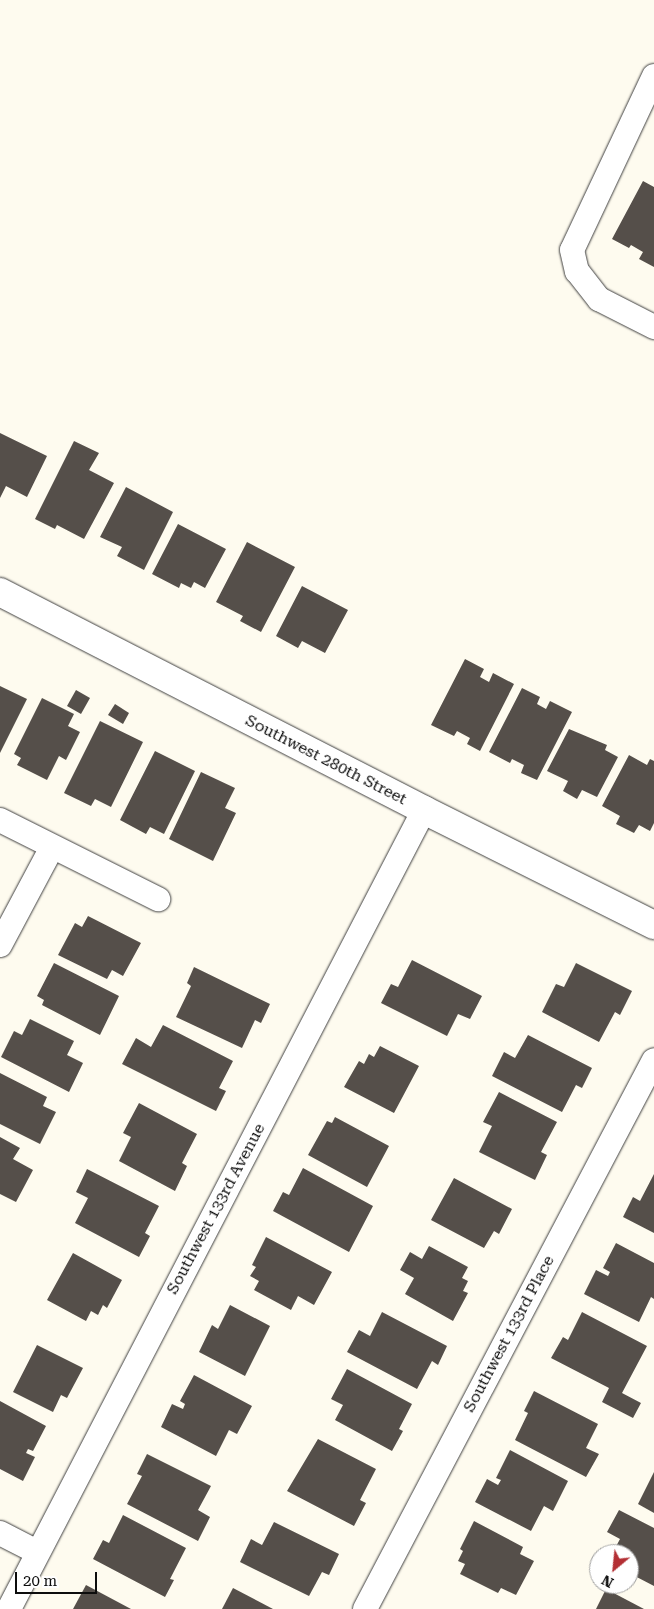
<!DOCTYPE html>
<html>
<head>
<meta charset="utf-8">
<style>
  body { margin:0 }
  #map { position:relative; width:654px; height:1609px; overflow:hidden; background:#fefbef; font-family:"Roboto Serif",serif }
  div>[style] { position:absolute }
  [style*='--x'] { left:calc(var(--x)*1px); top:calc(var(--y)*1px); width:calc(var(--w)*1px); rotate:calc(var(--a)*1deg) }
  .building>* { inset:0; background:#554f4a }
  .roads { filter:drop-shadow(0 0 1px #404040) drop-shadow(0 0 1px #404040) }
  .minor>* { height:24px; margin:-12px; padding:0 12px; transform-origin:12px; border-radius:12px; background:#fff }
  .tertiary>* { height:28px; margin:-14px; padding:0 14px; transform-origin:14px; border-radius:14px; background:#fff }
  span { translate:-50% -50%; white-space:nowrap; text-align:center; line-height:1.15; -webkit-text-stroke:5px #fff; paint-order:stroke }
  .street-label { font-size:16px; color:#0d0d0d }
  .north { position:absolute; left:589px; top:1544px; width:50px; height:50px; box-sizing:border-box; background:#fff; border:1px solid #9e9e9e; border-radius:50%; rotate:208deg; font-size:14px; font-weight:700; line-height:20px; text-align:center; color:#0d0d0d }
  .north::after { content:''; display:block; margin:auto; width:18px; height:22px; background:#b32f34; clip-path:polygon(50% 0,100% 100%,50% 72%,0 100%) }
  .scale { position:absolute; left:15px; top:1572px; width:82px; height:22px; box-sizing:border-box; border:2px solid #0d0d0d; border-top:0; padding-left:6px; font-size:15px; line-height:18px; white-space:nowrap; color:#0d0d0d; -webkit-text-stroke:4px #fff; paint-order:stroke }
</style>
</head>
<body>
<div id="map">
  <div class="building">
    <div style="clip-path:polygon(643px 181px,654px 187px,654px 267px,639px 259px,643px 252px,631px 245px,629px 248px,612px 239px)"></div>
    <div style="clip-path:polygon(0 433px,47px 456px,27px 497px,6px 486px,0 498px)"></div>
    <div style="clip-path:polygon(74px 441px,99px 453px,89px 470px,114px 483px,84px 539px,57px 525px,55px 529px,35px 519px)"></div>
    <div style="clip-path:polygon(126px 487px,173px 512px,144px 570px,117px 556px,122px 547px,100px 537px)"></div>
    <div style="clip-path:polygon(178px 524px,226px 549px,205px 588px,194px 582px,191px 588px,181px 583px,179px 588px,152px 574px)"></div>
    <div style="clip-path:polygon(247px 542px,295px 567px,261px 632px,240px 621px,243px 616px,216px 602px)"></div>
    <div style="clip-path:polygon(302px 586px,348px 610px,325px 653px,302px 641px,298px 648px,276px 636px)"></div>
    <div style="clip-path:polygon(465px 659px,484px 669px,480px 677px,489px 682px,493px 673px,514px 684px,480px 751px,467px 744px,470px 738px,457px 731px,454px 736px,431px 725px)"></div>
    <div style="clip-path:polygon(0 686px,27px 699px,0 753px)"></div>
    <div style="clip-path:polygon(522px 688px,540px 697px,537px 704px,546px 709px,550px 701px,572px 712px,537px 780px,521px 773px,524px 765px,512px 759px,510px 763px,489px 752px)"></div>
    <div style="clip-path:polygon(76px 690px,90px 698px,81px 714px,67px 706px)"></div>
    <div style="clip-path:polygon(42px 698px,74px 714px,68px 726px,80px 732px,66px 760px,59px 756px,47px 780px,17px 765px,21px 758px,14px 754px)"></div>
    <div style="clip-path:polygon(115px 704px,129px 713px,123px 724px,108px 715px)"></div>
    <div style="clip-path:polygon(100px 721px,143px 742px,111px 807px,95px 799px,91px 806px,64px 793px)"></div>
    <div style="clip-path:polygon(569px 729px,607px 745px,605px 750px,618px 757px,597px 797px,582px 790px,577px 799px,563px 791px,568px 781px,547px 771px)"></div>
    <div style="clip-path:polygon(155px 751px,195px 771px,164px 834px,150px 827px,146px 834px,120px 820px)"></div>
    <div style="clip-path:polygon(629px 755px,647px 765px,650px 759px,654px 761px,654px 823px,650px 831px,639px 825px,634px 833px,616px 824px,620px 816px,602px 806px)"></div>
    <div style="clip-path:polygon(201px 772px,235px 788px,225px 808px,236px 813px,213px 861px,169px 839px)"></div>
    <div style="clip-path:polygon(88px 916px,141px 943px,123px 976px,112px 970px,107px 979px,58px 955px,75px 923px,82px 927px)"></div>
    <div style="clip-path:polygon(412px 960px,482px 996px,470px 1019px,458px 1014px,447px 1036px,381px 1003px,391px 984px,398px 987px)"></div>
    <div style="clip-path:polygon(54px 963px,119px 996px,100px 1035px,42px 1005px,44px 1000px,37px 996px)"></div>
    <div style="clip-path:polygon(576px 963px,632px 991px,620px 1015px,615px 1012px,599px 1042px,542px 1012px,556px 984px,564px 987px)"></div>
    <div style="clip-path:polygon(194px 967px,270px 1004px,261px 1023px,255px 1020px,242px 1048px,176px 1017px,191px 986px,187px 983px)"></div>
    <div style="clip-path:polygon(30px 1019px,74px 1041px,67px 1055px,83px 1063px,69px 1092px,1px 1057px,14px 1031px,22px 1035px)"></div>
    <div style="clip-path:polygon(163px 1025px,233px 1061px,219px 1088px,226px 1091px,216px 1111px,122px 1064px,136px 1038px,151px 1047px)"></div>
    <div style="clip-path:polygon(528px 1035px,592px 1068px,582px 1088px,576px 1085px,562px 1112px,492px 1076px,504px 1052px,515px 1058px)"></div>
    <div style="clip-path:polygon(380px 1046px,419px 1066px,394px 1113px,344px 1087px,359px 1061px,364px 1064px,369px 1054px,374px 1057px)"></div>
    <div style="clip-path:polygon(0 1073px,47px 1097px,43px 1106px,56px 1112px,40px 1144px,0 1124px)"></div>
    <div style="clip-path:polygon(499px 1092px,557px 1122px,541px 1152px,547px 1155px,535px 1180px,479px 1152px,492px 1126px,483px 1122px)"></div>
    <div style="clip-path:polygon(139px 1103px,197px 1134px,182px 1163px,187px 1166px,175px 1191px,119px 1161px,131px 1137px,123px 1133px)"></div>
    <div style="clip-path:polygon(335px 1117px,389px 1146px,367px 1187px,308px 1155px,327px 1121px,332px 1123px)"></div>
    <div style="clip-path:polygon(0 1137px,20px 1148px,13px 1159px,33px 1170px,16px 1202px,0 1194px)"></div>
    <div style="clip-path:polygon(303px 1168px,373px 1206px,349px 1252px,273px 1211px,283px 1192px,289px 1195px)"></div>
    <div style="clip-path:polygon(87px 1169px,159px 1206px,145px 1233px,150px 1236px,139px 1257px,75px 1223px,88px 1198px,76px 1192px)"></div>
    <div style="clip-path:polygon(654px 1174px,654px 1233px,623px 1217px,633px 1197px,640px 1201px)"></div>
    <div style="clip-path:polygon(454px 1178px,512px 1209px,499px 1234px,494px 1231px,484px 1248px,431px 1220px)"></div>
    <div style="clip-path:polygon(266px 1237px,332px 1272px,314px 1305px,298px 1296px,291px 1310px,254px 1290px,259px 1281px,250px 1276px,256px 1267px,252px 1265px)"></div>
    <div style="clip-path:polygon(616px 1243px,654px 1263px,654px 1299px,651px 1297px,639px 1322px,584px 1294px,596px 1270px,608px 1276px,610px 1272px,603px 1268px)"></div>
    <div style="clip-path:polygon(429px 1246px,468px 1267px,462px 1278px,468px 1281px,463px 1291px,468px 1293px,453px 1321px,405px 1294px,414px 1278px,400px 1270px,410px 1252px,422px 1259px)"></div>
    <div style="clip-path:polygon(73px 1253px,122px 1280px,107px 1308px,103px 1305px,98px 1315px,91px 1311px,86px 1321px,47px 1300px)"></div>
    <div style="clip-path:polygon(230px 1305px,270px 1326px,245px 1376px,199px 1352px,212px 1325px,218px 1329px)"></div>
    <div style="clip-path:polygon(382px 1312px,447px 1346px,438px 1365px,432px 1361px,417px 1389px,347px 1352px,359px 1330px,370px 1336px)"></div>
    <div style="clip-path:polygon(582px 1312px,647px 1346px,622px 1393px,641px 1403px,633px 1418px,602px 1402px,609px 1388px,551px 1358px,563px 1337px,568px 1340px)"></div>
    <div style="clip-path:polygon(37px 1345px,83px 1368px,67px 1398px,61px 1395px,53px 1412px,13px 1392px)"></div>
    <div style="clip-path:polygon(347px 1369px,412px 1404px,399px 1429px,403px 1431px,392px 1451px,335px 1420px,343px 1405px,331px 1399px)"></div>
    <div style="clip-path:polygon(194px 1375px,252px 1406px,237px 1434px,229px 1430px,216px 1456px,161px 1427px,172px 1404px,183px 1409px,185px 1404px,180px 1401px)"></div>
    <div style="clip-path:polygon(534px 1391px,598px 1424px,586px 1448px,599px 1454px,586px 1477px,515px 1440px,528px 1413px,524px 1411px)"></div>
    <div style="clip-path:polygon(0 1401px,46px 1426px,33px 1451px,28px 1449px,26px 1453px,35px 1457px,23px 1481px,0 1469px)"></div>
    <div style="clip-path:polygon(318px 1439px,376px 1469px,360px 1500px,366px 1503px,354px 1526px,287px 1491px)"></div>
    <div style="clip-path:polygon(510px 1450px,568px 1481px,553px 1511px,544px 1506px,531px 1531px,475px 1502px,487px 1479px,498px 1485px,501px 1480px,496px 1478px)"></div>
    <div style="clip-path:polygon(147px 1454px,211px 1486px,198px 1510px,210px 1517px,198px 1541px,127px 1504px,142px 1476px,137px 1474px)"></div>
    <div style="clip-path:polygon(654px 1472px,654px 1513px,638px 1504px)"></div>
    <div style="clip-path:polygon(619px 1510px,654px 1528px,654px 1586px,629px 1573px,629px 1554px,612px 1554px,620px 1539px,607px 1532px)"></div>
    <div style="clip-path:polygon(123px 1515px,186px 1548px,170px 1579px,174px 1580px,165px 1597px,93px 1559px,103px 1540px,109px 1543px)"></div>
    <div style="clip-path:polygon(474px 1521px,523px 1547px,520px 1554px,534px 1561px,516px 1595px,501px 1588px,498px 1593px,460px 1574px,465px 1564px,458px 1561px,463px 1551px,460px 1549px)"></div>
    <div style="clip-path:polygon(274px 1522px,339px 1554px,329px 1575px,322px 1572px,309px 1596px,240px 1562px,251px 1539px,262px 1545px)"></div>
    <div style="clip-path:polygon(86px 1585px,131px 1609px,73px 1609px)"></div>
    <div style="clip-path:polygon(233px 1588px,273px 1609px,222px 1609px)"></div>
    <div style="clip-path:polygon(606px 1589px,644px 1609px,596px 1609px)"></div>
  </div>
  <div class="roads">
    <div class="minor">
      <div style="--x:654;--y:76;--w:192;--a:115.2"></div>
      <div style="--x:572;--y:250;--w:22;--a:77"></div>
      <div style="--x:577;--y:271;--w:36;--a:52"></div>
      <div style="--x:599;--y:299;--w:62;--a:27"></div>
      <div style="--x:0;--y:820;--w:177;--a:26.6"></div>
      <div style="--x:0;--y:945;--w:111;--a:-62"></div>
      <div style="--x:0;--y:1533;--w:42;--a:27.2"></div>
      <div style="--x:9;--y:1609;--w:900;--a:-62.55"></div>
      <div style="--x:365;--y:1609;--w:620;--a:-62.24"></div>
    </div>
    <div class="tertiary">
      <div style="--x:0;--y:592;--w:477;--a:27.2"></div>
      <div style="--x:424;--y:810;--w:257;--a:26.6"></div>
    </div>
  </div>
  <div class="street-label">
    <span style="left:326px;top:760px;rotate:27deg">Southwest 280th Street</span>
    <span style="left:216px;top:1209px;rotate:-62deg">Southwest 133rd Avenue</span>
    <span style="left:509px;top:1334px;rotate:-62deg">Southwest 133rd Place</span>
  </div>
  <div class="north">N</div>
  <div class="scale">20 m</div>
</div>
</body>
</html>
